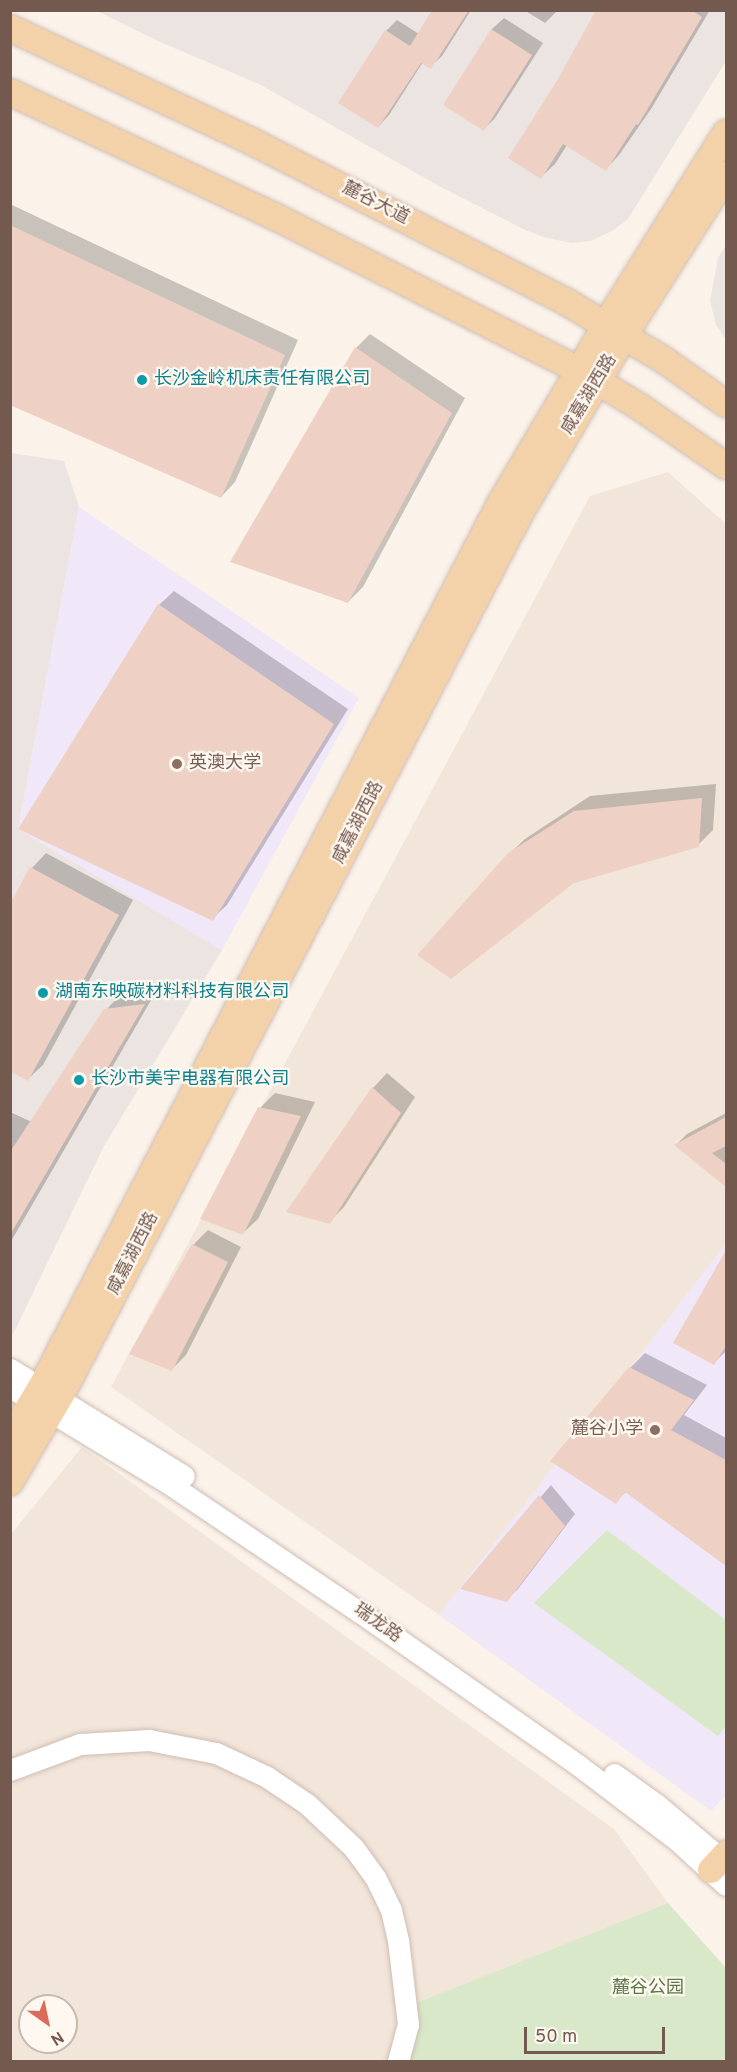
<!DOCTYPE html>
<html>
<head>
<meta charset="utf-8">
<style>
  body { margin:0 }
  #map { position:relative; width:737px; height:2072px; overflow:hidden; background:#fbf3ea; font-family:Overpass,"Noto Sans SC",sans-serif }
  div>[style] { position:absolute }
  [style*='--x'] { left:calc(var(--x)*1px); top:calc(var(--y)*1px); width:calc(var(--w)*1px); rotate:calc(var(--a)*1deg) }
  .residential>* { inset:0; background:#f2e5d9 }
  .industrial>* { inset:0; background:#ebe4e0 }
  .education>* { inset:0; background:#f0e7f8 }
  .green>* { inset:0; background:#d8e8c9 }
  .shadow>* { inset:0; background:#0003 }
  .building>* { inset:0; background:#eed1c4 }
  .roads { filter:drop-shadow(0 0 2px #cfbdb3) drop-shadow(0 0 2px #cfbdb3) }
  .minor>* { height:21px; margin:-10.5px; padding:0 10.5px; transform-origin:10.5px; border-radius:10.5px; background:#fff }
  .major>* { height:26px; margin:-13px; padding:0 13px; transform-origin:13px; border-radius:13px; background:#f4d2a9 }
  .dots>* { width:16px; height:16px; translate:-50% -50%; box-sizing:border-box; border:3px solid #fef8f1; border-radius:50% }
  span { translate:-50% -50%; white-space:nowrap; text-align:center; line-height:1.15; -webkit-text-stroke:4.5px #fef8f1; paint-order:stroke }
  .street-label { font-size:18px; color:#74594f }
  .culture-label { font-size:18px; color:#0d838f }
  .left { translate:0 -50%; text-align:left }
  .education-label { font-size:18px; color:#785e54 }
  .right { translate:-100% -50%; text-align:right }
  .park-label { font-size:18px; color:#5a7948 }
  .frame { position:absolute; inset:0; border:12px solid #74594f; pointer-events:none }
  .north { position:absolute; left:18px; top:1994px; width:60px; height:60px; box-sizing:border-box; background:#fef8f1; border:2px solid #c7b8b0; border-radius:50%; rotate:147deg; font-size:16px; font-weight:700; line-height:24px; text-align:center; color:#74594f }
  .north::after { content:''; display:block; margin:auto; width:21px; height:27px; background:#db6c5a; clip-path:polygon(50% 0,100% 100%,50% 72%,0 100%) }
  .scale { position:absolute; left:524px; top:2027px; width:141px; height:27px; box-sizing:border-box; border:3px solid #74594f; border-top:0; padding-left:8px; font-size:18px; line-height:21px; white-space:nowrap; color:#74594f; -webkit-text-stroke:4px #fef8f1; paint-order:stroke }
</style>
</head>
<body>
<div id="map">
  <div class="residential">
    <div style="clip-path:polygon(668px 472px,726px 524px,726px 1244px,439px 1615px,111px 1387px,590px 496px)"></div>
    <div style="clip-path:polygon(evenodd,82px 1447px,614px 1829px,668px 1903px,416px 2003px,397px 2061px,11px 2062px,11px 1534px,82px 1447px,30px 2006px,66px 2006px,66px 2042px,30px 2042px,30px 2006px)"></div>
  </div>
  <div class="industrial">
    <div style="clip-path:polygon(97px 11px,726px 11px,726px 61px,628px 219px,612px 231px,590px 241px,572px 243px,547px 238px,525px 230px,439px 186px,259px 84px,160px 42px)"></div>
    <div style="clip-path:polygon(726px 245px,726px 340px,716px 325px,710px 301px,718px 258px)"></div>
    <div style="clip-path:polygon(11px 453px,64px 461px,79px 507px,18px 829px,222px 950px,103px 1148px,13px 1334px,11px 1333px)"></div>
  </div>
  <div class="education">
    <div style="clip-path:polygon(79px 507px,359px 698px,222px 950px,18px 829px)"></div>
    <div style="clip-path:polygon(726px 1244px,726px 1795px,711px 1811px,439px 1615px)"></div>
  </div>
  <div class="green">
    <div style="clip-path:polygon(607px 1530px,726px 1620px,726px 1726px,718px 1736px,534px 1603px)"></div>
    <div style="clip-path:polygon(668px 1903px,726px 1968px,726px 2061px,397px 2062px,416px 2003px)"></div>
  </div>
  <div class="shadow">
    <div style="clip-path:polygon(434px 10px,471px 10px,442px 56px,430px 67px,423px 62px,389px 115px,378px 127px,386px 31px,397px 20px,419px 34px)"></div>
    <div style="clip-path:polygon(524px 10px,558px 10px,545px 23px)"></div>
    <div style="clip-path:polygon(599px 10px,710px 10px,651px 109px,619px 155px,606px 169px,567px 145px,555px 164px,541px 177px,560px 79px)"></div>
    <div style="clip-path:polygon(504px 18px,543px 43px,495px 118px,484px 129px,445px 105px,492px 29px)"></div>
    <div style="clip-path:polygon(10px 204px,298px 340px,235px 482px,221px 497px,10px 404px)"></div>
    <div style="clip-path:polygon(370px 334px,465px 398px,363px 587px,348px 602px,356px 348px)"></div>
    <div style="clip-path:polygon(174px 591px,348px 709px,227px 905px,212px 919px,159px 605px)"></div>
    <div style="clip-path:polygon(716px 784px,713px 830px,698px 845px,509px 854px,525px 839px,590px 796px)"></div>
    <div style="clip-path:polygon(46px 853px,133px 900px,43px 1065px,28px 1079px,32px 868px)"></div>
    <div style="clip-path:polygon(157px 990px,10px 1243px,10px 1112px,32px 1122px,106px 1010px,121px 994px)"></div>
    <div style="clip-path:polygon(387px 1073px,415px 1097px,344px 1207px,329px 1222px,288px 1211px,373px 1088px)"></div>
    <div style="clip-path:polygon(275px 1093px,315px 1102px,258px 1219px,243px 1233px,260px 1108px)"></div>
    <div style="clip-path:polygon(726px 1113px,726px 1185px,676px 1145px,687px 1134px)"></div>
    <div style="clip-path:polygon(208px 1230px,241px 1247px,186px 1355px,172px 1369px,193px 1245px)"></div>
    <div style="clip-path:polygon(726px 1253px,726px 1351px,714px 1363px,675px 1343px)"></div>
    <div style="clip-path:polygon(645px 1353px,707px 1385px,684px 1415px,726px 1438px,726px 1564px,627px 1491px,615px 1502px,630px 1368px)"></div>
    <div style="clip-path:polygon(551px 1485px,575px 1514px,518px 1589px,506px 1600px,463px 1588px)"></div>
  </div>
  <div class="building">
    <div style="clip-path:polygon(432px 10px,469px 10px,431px 69px,421px 63px,378px 128px,338px 103px,385px 30px,410px 46px)"></div>
    <div style="clip-path:polygon(596px 10px,691px 10px,702px 17px,638px 125px,636px 124px,606px 171px,563px 144px,541px 179px,508px 158px,558px 79px)"></div>
    <div style="clip-path:polygon(491px 29px,532px 55px,484px 131px,443px 105px)"></div>
    <div style="clip-path:polygon(10px 225px,285px 355px,221px 498px,10px 405px)"></div>
    <div style="clip-path:polygon(355px 347px,452px 413px,348px 603px,230px 562px)"></div>
    <div style="clip-path:polygon(158px 604px,334px 724px,213px 921px,18px 829px)"></div>
    <div style="clip-path:polygon(702px 798px,699px 847px,574px 883px,451px 979px,417px 955px,508px 853px,574px 811px)"></div>
    <div style="clip-path:polygon(30px 867px,119px 915px,28px 1081px,10px 1071px,10px 904px)"></div>
    <div style="clip-path:polygon(145px 1004px,10px 1235px,10px 1152px,104px 1009px)"></div>
    <div style="clip-path:polygon(372px 1087px,401px 1113px,330px 1224px,286px 1212px)"></div>
    <div style="clip-path:polygon(258px 1107px,301px 1116px,243px 1235px,200px 1219px)"></div>
    <div style="clip-path:polygon(726px 1117px,726px 1146px,712px 1153px,726px 1164px,726px 1187px,674px 1145px)"></div>
    <div style="clip-path:polygon(192px 1244px,228px 1262px,172px 1371px,129px 1354px)"></div>
    <div style="clip-path:polygon(726px 1250px,726px 1346px,714px 1365px,673px 1343px)"></div>
    <div style="clip-path:polygon(629px 1367px,694px 1400px,671px 1430px,726px 1460px,726px 1566px,625px 1492px,616px 1504px,550px 1461px)"></div>
    <div style="clip-path:polygon(539px 1495px,565px 1526px,507px 1602px,460px 1589px)"></div>
  </div>
  <div class="roads">
    <div class="minor">
      <div style="--x:10;--y:1369;--w:204;--a:31.6"></div>
      <div style="--x:10;--y:1387;--w:185;--a:31.3"></div>
      <div style="--x:168;--y:1483;--w:233;--a:34"></div>
      <div style="--x:361;--y:1613;--w:265;--a:35"></div>
      <div style="--x:578;--y:1765;--w:126;--a:37.2"></div>
      <div style="--x:678;--y:1841;--w:65;--a:42.5"></div>
      <div style="--x:10;--y:1770;--w:75;--a:-20.4"></div>
      <div style="--x:80;--y:1744;--w:69;--a:-3.3"></div>
      <div style="--x:149;--y:1740;--w:68;--a:11"></div>
      <div style="--x:216;--y:1753;--w:56;--a:25.2"></div>
      <div style="--x:267;--y:1777;--w:48;--a:34"></div>
      <div style="--x:307;--y:1804;--w:63;--a:43.1"></div>
      <div style="--x:353;--y:1847;--w:39;--a:54"></div>
      <div style="--x:376;--y:1879;--w:34;--a:64"></div>
      <div style="--x:391;--y:1910;--w:31;--a:77"></div>
      <div style="--x:398;--y:1940;--w:85;--a:83.2"></div>
      <div style="--x:408;--y:2024;--w:39;--a:105"></div>
      <div style="--x:614;--y:1774;--w:52;--a:35.5"></div>
      <div style="--x:656;--y:1804;--w:92;--a:40.1"></div>
    </div>
    <div class="major">
      <div style="--x:10;--y:28;--w:268;--a:25.1"></div>
      <div style="--x:253;--y:142;--w:350;--a:27"></div>
      <div style="--x:565;--y:301;--w:115;--a:30.8"></div>
      <div style="--x:664;--y:360;--w:76;--a:35.4"></div>
      <div style="--x:10;--y:92;--w:292;--a:25.2"></div>
      <div style="--x:274;--y:216;--w:342;--a:26.8"></div>
      <div style="--x:579;--y:370;--w:71;--a:31.2"></div>
      <div style="--x:640;--y:407;--w:104;--a:34.5"></div>
      <div style="--x:10;--y:1439;--w:66;--a:-59.2"></div>
      <div style="--x:44;--y:1382;--w:989;--a:-62.55"></div>
      <div style="--x:500;--y:504;--w:226;--a:-59.3"></div>
      <div style="--x:615;--y:310;--w:209;--a:-57.9"></div>
      <div style="--x:10;--y:1482;--w:103;--a:-59.7"></div>
      <div style="--x:62;--y:1393;--w:990;--a:-62.5"></div>
      <div style="--x:519;--y:515;--w:225;--a:-59.6"></div>
      <div style="--x:633;--y:321;--w:173;--a:-57.5"></div>
      <div style="--x:711;--y:1870;--w:22;--a:-47"></div>
    </div>
  </div>
  <div class="dots">
    <div style="left:142px;top:380px;background:#0f9aa8"></div>
    <div style="left:177px;top:764px;background:#8d6e63"></div>
    <div style="left:43px;top:993px;background:#0f9aa8"></div>
    <div style="left:79px;top:1080px;background:#0f9aa8"></div>
    <div style="left:655px;top:1430px;background:#8d6e63"></div>
  </div>
  <div class="street-label">
    <span style="left:375px;top:204px;rotate:27deg">麓谷大道</span>
    <span style="left:590px;top:395px;rotate:-59deg">咸嘉湖西路</span>
    <span style="left:359px;top:823px;rotate:-63deg">咸嘉湖西路</span>
    <span style="left:134px;top:1254px;rotate:-63deg">咸嘉湖西路</span>
    <span style="left:377px;top:1624px;rotate:35deg">瑞龙路</span>
  </div>
  <div class="culture-label">
    <span class="left" style="left:154px;top:380px">长沙金岭机床责任有限公司</span>
    <span class="left" style="left:55px;top:993px">湖南东映碳材料科技有限公司</span>
    <span class="left" style="left:91px;top:1080px">长沙市美宇电器有限公司</span>
  </div>
  <div class="education-label">
    <span class="left" style="left:189px;top:764px">英澳大学</span>
    <span class="right" style="left:643px;top:1430px">麓谷小学</span>
  </div>
  <div class="park-label">
    <span style="left:648px;top:1989px">麓谷公园</span>
  </div>
  <div class="frame"></div>
  <div class="north">N</div>
  <div class="scale">50 m</div>
</div>
</body>
</html>
